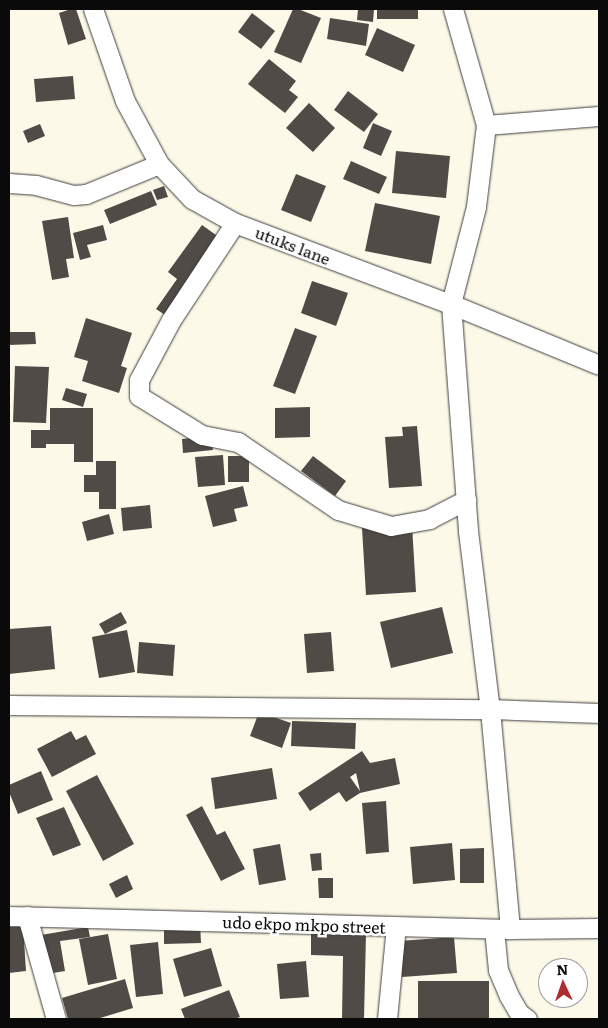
<!DOCTYPE html>
<html>
<head>
<meta charset="utf-8">
<style>
  body { margin:0 }
  #map { position:relative; width:608px; height:1028px; overflow:hidden; background:#fdf9e8; font-family:Literata,serif }
  div>[style] { position:absolute }
  [style*='--x'] { left:calc(var(--x)*1px); top:calc(var(--y)*1px); width:calc(var(--w)*1px); rotate:calc(var(--a)*1deg) }
  .building>* { inset:0; background:#514b47 }
  .roads { filter:drop-shadow(0 0 1px #3d3d3d) drop-shadow(0 0 1px #3d3d3d) }
  .minor>* { height:19px; margin:-9.5px; padding:0 9.5px; transform-origin:9.5px; border-radius:9.5px; background:#fff }
  span { translate:-50% -50%; white-space:nowrap; text-align:center; line-height:1.15; -webkit-text-stroke:5px #fff; paint-order:stroke }
  .street-label { font-size:16px; color:#0a0a0a }
  .frame { position:absolute; inset:0; border:10px solid #0a0a0a; pointer-events:none }
  .north { position:absolute; left:538px; top:958px; width:50px; height:50px; box-sizing:border-box; background:#fff; border:1px solid #9d9d9d; border-radius:50%; rotate:357deg; font-size:14px; font-weight:700; line-height:20px; text-align:center; color:#0a0a0a }
  .north::after { content:''; display:block; margin:auto; width:18px; height:22px; background:#ae2d31; clip-path:polygon(50% 0,100% 100%,50% 72%,0 100%) }
</style>
</head>
<body>
<div id="map">
  <div class="building">
    <div style="clip-path:polygon(71px 9px,76px 9px,86px 39px,68px 45px,59px 13px)"></div>
    <div style="clip-path:polygon(293px 9px,298px 9px,321px 18px,301px 63px,274px 52px)"></div>
    <div style="clip-path:polygon(358px 9px,374px 9px,373px 22px,357px 20px)"></div>
    <div style="clip-path:polygon(377px 9px,418px 9px,418px 19px,377px 19px)"></div>
    <div style="clip-path:polygon(252px 13px,275px 31px,261px 49px,238px 32px)"></div>
    <div style="clip-path:polygon(330px 18px,369px 24px,366px 46px,327px 39px)"></div>
    <div style="clip-path:polygon(377px 28px,415px 45px,403px 72px,365px 55px)"></div>
    <div style="clip-path:polygon(269px 59px,296px 81px,289px 90px,298px 97px,285px 113px,248px 84px)"></div>
    <div style="clip-path:polygon(73px 76px,75px 99px,36px 102px,34px 79px)"></div>
    <div style="clip-path:polygon(348px 91px,378px 114px,364px 132px,334px 110px)"></div>
    <div style="clip-path:polygon(309px 103px,335px 128px,313px 152px,286px 128px)"></div>
    <div style="clip-path:polygon(373px 123px,392px 131px,381px 156px,363px 148px)"></div>
    <div style="clip-path:polygon(40px 124px,45px 136px,28px 143px,23px 131px)"></div>
    <div style="clip-path:polygon(396px 151px,450px 156px,446px 198px,392px 193px)"></div>
    <div style="clip-path:polygon(351px 161px,387px 177px,379px 194px,343px 179px)"></div>
    <div style="clip-path:polygon(296px 174px,326px 186px,311px 222px,281px 210px)"></div>
    <div style="clip-path:polygon(164px 186px,168px 197px,157px 200px,153px 190px)"></div>
    <div style="clip-path:polygon(151px 191px,157px 205px,110px 224px,104px 210px)"></div>
    <div style="clip-path:polygon(375px 203px,440px 216px,431px 264px,365px 251px)"></div>
    <div style="clip-path:polygon(68px 217px,74px 258px,66px 259px,69px 277px,52px 280px,42px 221px)"></div>
    <div style="clip-path:polygon(103px 225px,107px 240px,87px 245px,91px 257px,80px 260px,73px 233px)"></div>
    <div style="clip-path:polygon(202px 225px,223px 240px,168px 317px,156px 309px,177px 279px,168px 272px)"></div>
    <div style="clip-path:polygon(312px 281px,348px 293px,336px 326px,301px 313px)"></div>
    <div style="clip-path:polygon(86px 318px,132px 333px,121px 366px,127px 368px,119px 393px,82px 381px,88px 361px,74px 357px)"></div>
    <div style="clip-path:polygon(295px 328px,317px 336px,295px 394px,273px 386px)"></div>
    <div style="clip-path:polygon(9px 332px,35px 332px,36px 344px,9px 345px)"></div>
    <div style="clip-path:polygon(15px 366px,49px 367px,46px 423px,13px 422px)"></div>
    <div style="clip-path:polygon(66px 388px,87px 394px,83px 407px,62px 400px)"></div>
    <div style="clip-path:polygon(310px 407px,310px 437px,275px 438px,275px 408px)"></div>
    <div style="clip-path:polygon(50px 408px,93px 408px,93px 462px,74px 462px,74px 444px,46px 444px,46px 448px,31px 448px,31px 430px,50px 430px)"></div>
    <div style="clip-path:polygon(417px 426px,422px 486px,389px 488px,385px 437px,403px 436px,402px 427px)"></div>
    <div style="clip-path:polygon(211px 436px,213px 450px,183px 453px,182px 439px)"></div>
    <div style="clip-path:polygon(223px 455px,225px 485px,198px 487px,195px 457px)"></div>
    <div style="clip-path:polygon(228px 456px,249px 456px,249px 482px,228px 482px)"></div>
    <div style="clip-path:polygon(313px 456px,346px 481px,335px 496px,301px 471px)"></div>
    <div style="clip-path:polygon(96px 461px,116px 461px,116px 509px,99px 509px,99px 492px,84px 492px,84px 475px,96px 475px)"></div>
    <div style="clip-path:polygon(243px 486px,248px 506px,234px 509px,237px 521px,213px 527px,205px 496px)"></div>
    <div style="clip-path:polygon(150px 505px,152px 528px,123px 531px,121px 508px)"></div>
    <div style="clip-path:polygon(109px 514px,114px 534px,87px 541px,82px 522px)"></div>
    <div style="clip-path:polygon(412px 525px,416px 592px,366px 595px,362px 528px)"></div>
    <div style="clip-path:polygon(442px 607px,453px 653px,391px 668px,380px 622px)"></div>
    <div style="clip-path:polygon(121px 612px,127px 623px,105px 634px,99px 624px)"></div>
    <div style="clip-path:polygon(51px 626px,55px 669px,9px 674px,9px 629px)"></div>
    <div style="clip-path:polygon(127px 630px,135px 672px,99px 678px,92px 637px)"></div>
    <div style="clip-path:polygon(331px 632px,334px 671px,307px 673px,304px 634px)"></div>
    <div style="clip-path:polygon(139px 642px,175px 645px,173px 676px,137px 673px)"></div>
    <div style="clip-path:polygon(259px 712px,291px 723px,282px 748px,250px 736px)"></div>
    <div style="clip-path:polygon(292px 721px,356px 723px,355px 749px,291px 746px)"></div>
    <div style="clip-path:polygon(71px 731px,76px 740px,86px 735px,96px 754px,52px 777px,37px 749px)"></div>
    <div style="clip-path:polygon(evenodd,362px 751px,370px 763px,395px 758px,400px 784px,360px 793px,346px 802px,339px 792px,310px 811px,298px 793px,362px 751px,356px 773px,360px 791px,350px 777px,356px 773px)"></div>
    <div style="clip-path:polygon(272px 768px,277px 799px,215px 809px,211px 778px)"></div>
    <div style="clip-path:polygon(41px 771px,53px 800px,18px 814px,9px 792px,9px 785px)"></div>
    <div style="clip-path:polygon(97px 775px,134px 844px,103px 861px,66px 791px)"></div>
    <div style="clip-path:polygon(386px 801px,389px 852px,366px 854px,362px 803px)"></div>
    <div style="clip-path:polygon(202px 806px,217px 835px,225px 831px,245px 869px,221px 881px,186px 815px)"></div>
    <div style="clip-path:polygon(64px 807px,81px 845px,53px 856px,36px 818px)"></div>
    <div style="clip-path:polygon(452px 843px,455px 880px,413px 884px,410px 847px)"></div>
    <div style="clip-path:polygon(280px 844px,286px 880px,259px 885px,253px 849px)"></div>
    <div style="clip-path:polygon(484px 848px,484px 883px,460px 883px,460px 849px)"></div>
    <div style="clip-path:polygon(321px 853px,322px 870px,312px 871px,310px 854px)"></div>
    <div style="clip-path:polygon(127px 875px,133px 889px,116px 898px,109px 884px)"></div>
    <div style="clip-path:polygon(318px 878px,333px 878px,333px 898px,319px 898px)"></div>
    <div style="clip-path:polygon(200px 923px,201px 943px,164px 944px,164px 924px)"></div>
    <div style="clip-path:polygon(23px 926px,26px 971px,9px 973px,9px 927px)"></div>
    <div style="clip-path:polygon(88px 927px,90px 937px,60px 941px,65px 971px,47px 974px,41px 935px)"></div>
    <div style="clip-path:polygon(311px 933px,366px 934px,364px 1019px,342px 1019px,343px 956px,311px 955px)"></div>
    <div style="clip-path:polygon(108px 934px,117px 979px,88px 985px,79px 939px)"></div>
    <div style="clip-path:polygon(454px 937px,457px 973px,402px 977px,399px 941px)"></div>
    <div style="clip-path:polygon(158px 942px,163px 994px,136px 997px,130px 945px)"></div>
    <div style="clip-path:polygon(211px 948px,222px 986px,184px 997px,173px 959px)"></div>
    <div style="clip-path:polygon(306px 961px,309px 997px,280px 999px,277px 964px)"></div>
    <div style="clip-path:polygon(125px 979px,133px 1008px,97px 1019px,68px 1019px,62px 998px)"></div>
    <div style="clip-path:polygon(418px 981px,489px 981px,489px 1019px,418px 1019px)"></div>
    <div style="clip-path:polygon(229px 990px,240px 1017px,234px 1019px,185px 1019px,181px 1009px)"></div>
  </div>
  <div class="roads">
    <div class="minor">
      <div style="--x:93;--y:9;--w:97;--a:70.8"></div>
      <div style="--x:125;--y:101;--w:72;--a:61.6"></div>
      <div style="--x:159;--y:164;--w:48;--a:46.7"></div>
      <div style="--x:192;--y:199;--w:49;--a:29.2"></div>
      <div style="--x:235;--y:223;--w:231;--a:20.6"></div>
      <div style="--x:451;--y:304;--w:160;--a:22.4"></div>
      <div style="--x:453;--y:9;--w:121;--a:74.1"></div>
      <div style="--x:486;--y:125;--w:83;--a:97"></div>
      <div style="--x:476;--y:207;--w:100;--a:104.5"></div>
      <div style="--x:451;--y:304;--w:228;--a:85.7"></div>
      <div style="--x:468;--y:531;--w:179;--a:83"></div>
      <div style="--x:490;--y:709;--w:221;--a:84.8"></div>
      <div style="--x:486;--y:125;--w:113;--a:-4.6"></div>
      <div style="--x:9;--y:183;--w:27;--a:4"></div>
      <div style="--x:36;--y:185;--w:39;--a:15"></div>
      <div style="--x:74;--y:195;--w:12;--a:-5"></div>
      <div style="--x:86;--y:194;--w:79;--a:-22.3"></div>
      <div style="--x:235;--y:223;--w:116;--a:123.4"></div>
      <div style="--x:171;--y:320;--w:68;--a:118.1"></div>
      <div style="--x:139;--y:380;--w:16;--a:90"></div>
      <div style="--x:139;--y:396;--w:74;--a:31.8"></div>
      <div style="--x:202;--y:435;--w:37;--a:11"></div>
      <div style="--x:238;--y:442;--w:121;--a:34.2"></div>
      <div style="--x:338;--y:510;--w:55;--a:16.8"></div>
      <div style="--x:391;--y:526;--w:39;--a:-10"></div>
      <div style="--x:429;--y:519;--w:42;--a:-27.2"></div>
      <div style="--x:9;--y:705;--w:481;--a:0.5"></div>
      <div style="--x:490;--y:709;--w:109;--a:2.1"></div>
      <div style="--x:9;--y:916;--w:501;--a:1.49"></div>
      <div style="--x:510;--y:929;--w:89;--a:-0.6"></div>
      <div style="--x:27;--y:916;--w:107;--a:74.3"></div>
      <div style="--x:494;--y:929;--w:41;--a:84.4"></div>
      <div style="--x:498;--y:970;--w:28;--a:67"></div>
      <div style="--x:509;--y:996;--w:20;--a:60"></div>
      <div style="--x:519;--y:1013;--w:10;--a:37"></div>
      <div style="--x:387;--y:1019;--w:93;--a:-84.5"></div>
    </div>
  </div>
  <div class="street-label">
    <span style="left:293px;top:245px;rotate:21deg">utuks lane</span>
    <span style="left:304px;top:924px;rotate:2deg">udo ekpo mkpo street</span>
  </div>
  <div class="frame"></div>
  <div class="north">N</div>
</div>
</body>
</html>
